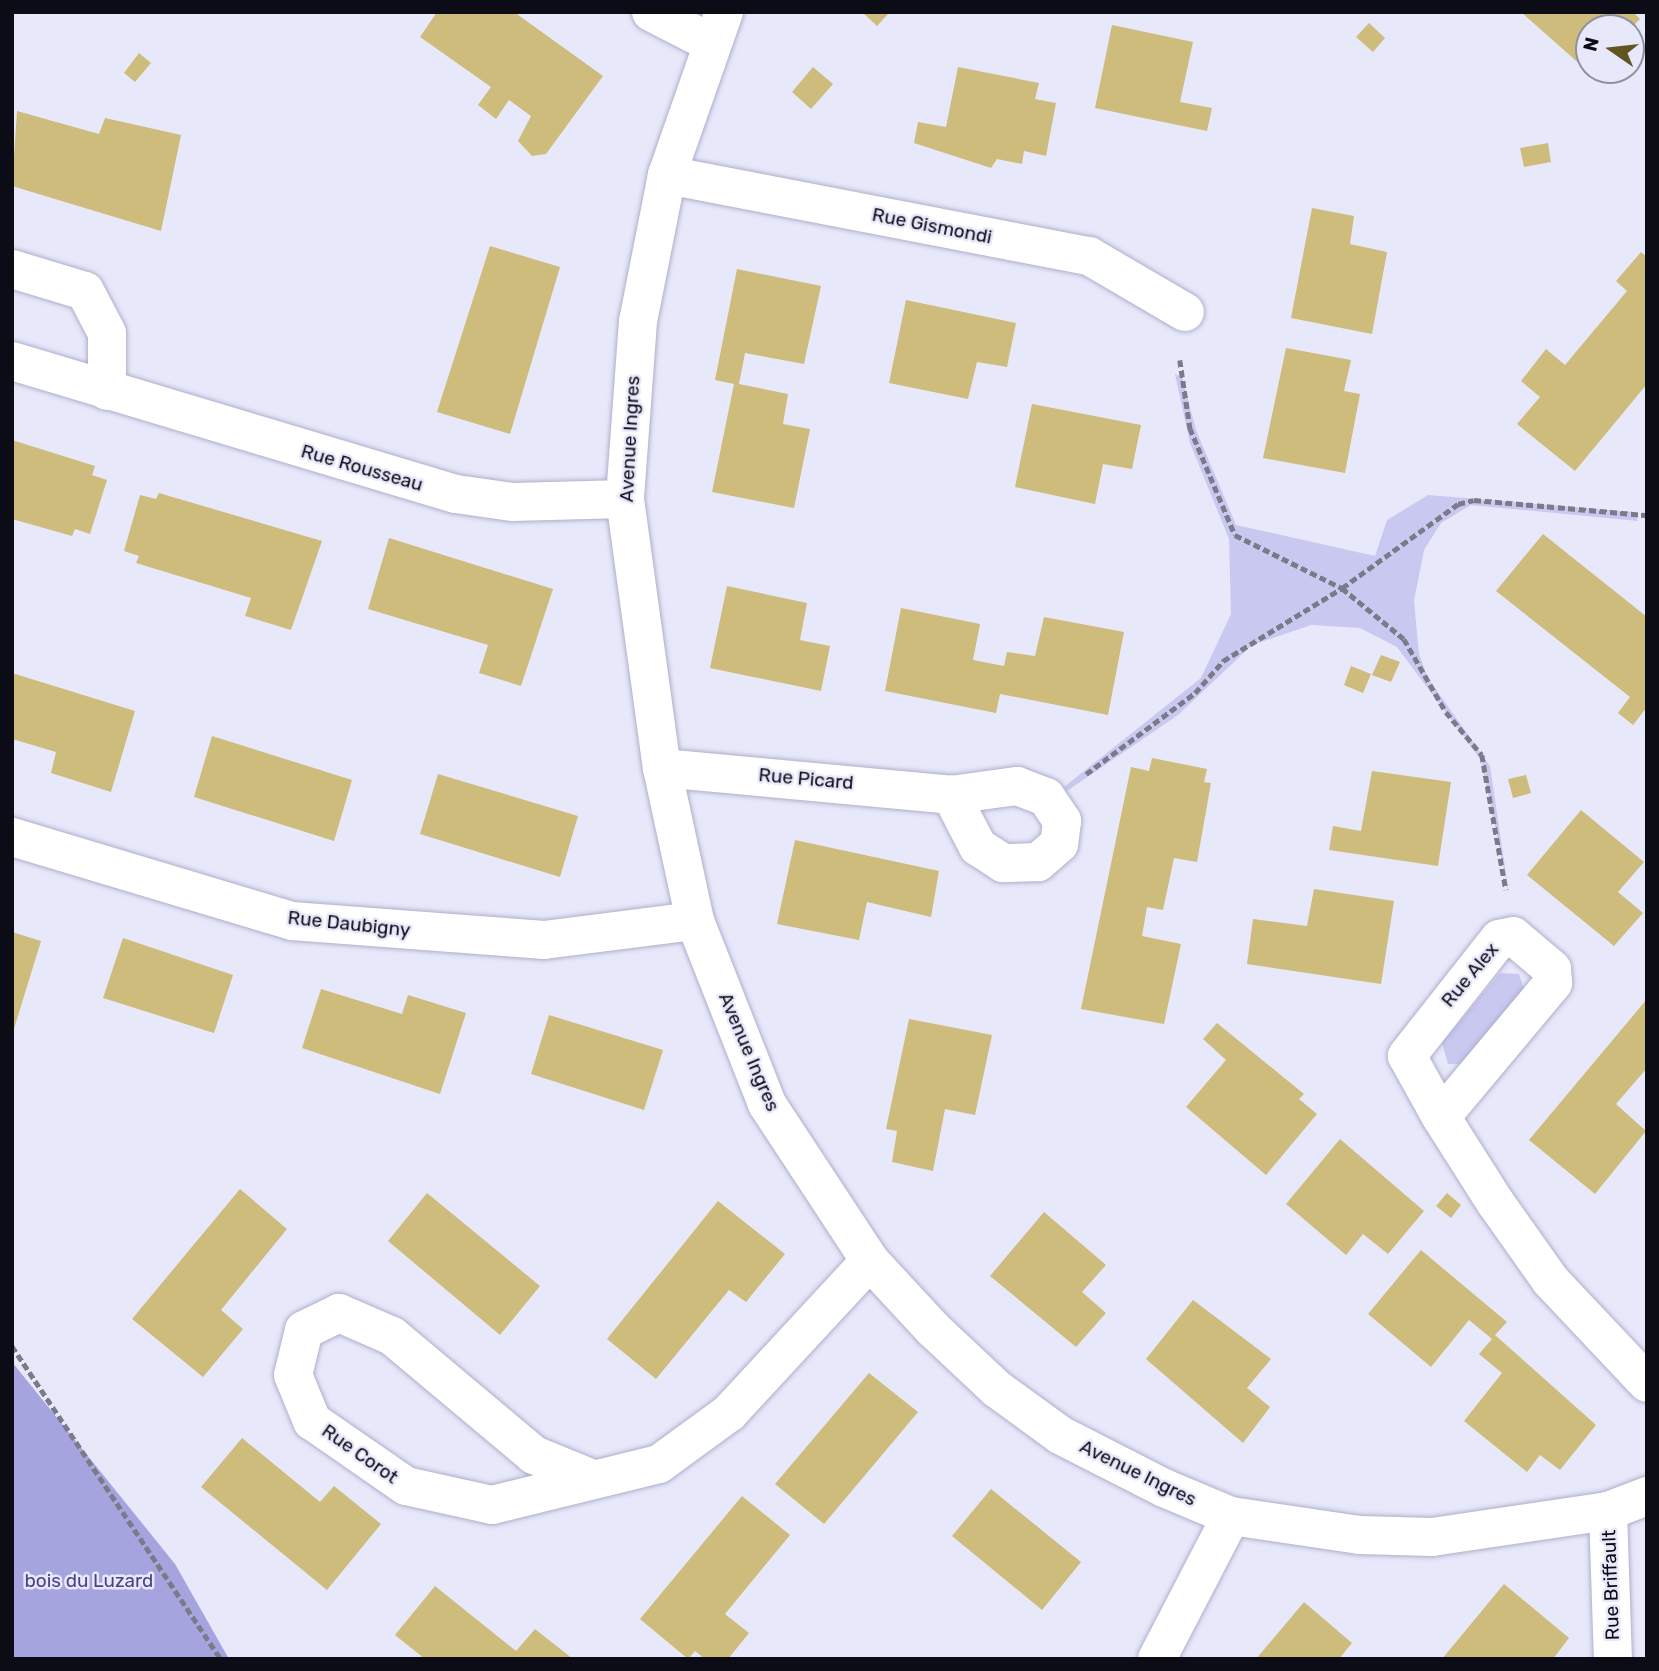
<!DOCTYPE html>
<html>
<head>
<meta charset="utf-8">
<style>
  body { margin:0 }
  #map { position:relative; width:1659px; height:1671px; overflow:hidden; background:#e8e8fb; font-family:Rubik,sans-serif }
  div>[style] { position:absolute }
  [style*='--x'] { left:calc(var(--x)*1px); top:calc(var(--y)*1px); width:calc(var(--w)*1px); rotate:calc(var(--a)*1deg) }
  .green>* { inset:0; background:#c8c8f1 }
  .forest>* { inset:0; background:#a6a4df }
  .building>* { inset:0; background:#cebc7c }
  .path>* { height:4.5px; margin-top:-2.25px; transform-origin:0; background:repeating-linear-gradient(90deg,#7a7a89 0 7px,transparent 0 10.5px) }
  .roads { filter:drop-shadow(0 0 2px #aeaecb) drop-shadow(0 0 2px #aeaecb) }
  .minor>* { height:38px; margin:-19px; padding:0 19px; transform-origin:19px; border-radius:19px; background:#fff }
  span { translate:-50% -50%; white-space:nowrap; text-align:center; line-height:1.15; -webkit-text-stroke:5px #e8e8fb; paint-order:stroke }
  .street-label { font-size:19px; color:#0c0c16 }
  .park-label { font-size:19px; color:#4b428a }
  .frame { position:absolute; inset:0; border:14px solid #0c0c16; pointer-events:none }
  .north { position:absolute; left:1575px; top:14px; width:70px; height:70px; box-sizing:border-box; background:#e8e8fb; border:2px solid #90909f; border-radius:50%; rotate:284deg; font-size:19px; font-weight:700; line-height:28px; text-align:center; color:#0c0c16 }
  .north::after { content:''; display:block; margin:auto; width:24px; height:32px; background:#625521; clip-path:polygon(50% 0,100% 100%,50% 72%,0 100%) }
</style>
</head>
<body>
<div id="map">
  <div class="green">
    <div style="clip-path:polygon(1175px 374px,1182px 377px,1196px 430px,1236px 525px,1375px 556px,1387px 520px,1428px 495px,1634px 512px,1638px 521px,1471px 505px,1441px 523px,1424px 550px,1414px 601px,1419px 654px,1428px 678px,1490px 766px,1509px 894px,1481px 760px,1397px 647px,1360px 628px,1311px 625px,1252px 645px,1178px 715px,1067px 791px,1064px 787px,1201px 678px,1231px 614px,1229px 539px,1190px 443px)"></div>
    <div style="clip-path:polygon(1500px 973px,1519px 974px,1525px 991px,1464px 1064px,1448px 1064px,1442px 1043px)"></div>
  </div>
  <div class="forest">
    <div style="clip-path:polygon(12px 1362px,175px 1564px,229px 1659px,12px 1659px)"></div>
  </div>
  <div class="building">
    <div style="clip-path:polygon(437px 12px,514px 12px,603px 76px,546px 154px,532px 156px,518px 141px,531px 116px,509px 100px,496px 119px,478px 105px,491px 87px,420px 37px)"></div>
    <div style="clip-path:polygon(862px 12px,890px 12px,877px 26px)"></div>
    <div style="clip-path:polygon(1521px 12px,1633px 12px,1640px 19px,1631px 28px,1589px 28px,1591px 74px)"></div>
    <div style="clip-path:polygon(1369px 23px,1385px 38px,1373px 52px,1356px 37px)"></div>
    <div style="clip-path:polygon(1112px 25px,1193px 42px,1180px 102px,1212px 108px,1207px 131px,1095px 108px)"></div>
    <div style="clip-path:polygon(139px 53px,151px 63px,135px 82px,124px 73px)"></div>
    <div style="clip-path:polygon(813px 67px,833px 84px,811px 109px,792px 92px)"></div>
    <div style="clip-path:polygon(958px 67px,1039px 83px,1035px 99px,1056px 103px,1046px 156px,1024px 151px,1022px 164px,997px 159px,991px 168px,914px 143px,918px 122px,946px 127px)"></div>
    <div style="clip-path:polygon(17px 111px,99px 134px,105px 118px,181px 135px,161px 231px,12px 186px)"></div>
    <div style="clip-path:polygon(1548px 143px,1551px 162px,1524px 167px,1520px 148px)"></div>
    <div style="clip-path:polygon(1312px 208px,1354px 216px,1350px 244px,1387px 252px,1372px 334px,1291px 318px)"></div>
    <div style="clip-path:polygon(490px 246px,560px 267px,510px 434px,437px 412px)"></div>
    <div style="clip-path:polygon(1641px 252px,1647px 257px,1647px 384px,1575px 471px,1517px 424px,1540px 397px,1521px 381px,1546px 349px,1565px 365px,1627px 291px,1616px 281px)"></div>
    <div style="clip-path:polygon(737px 269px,821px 286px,804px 364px,745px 353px,739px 384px,788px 394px,783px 424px,810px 429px,794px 508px,712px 492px,734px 384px,715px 380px)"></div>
    <div style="clip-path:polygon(906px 300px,1016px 323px,1007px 367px,977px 362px,968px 399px,889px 383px)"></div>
    <div style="clip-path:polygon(1286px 348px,1351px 360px,1344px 391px,1360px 394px,1345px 473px,1263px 458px)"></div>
    <div style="clip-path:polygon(1032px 404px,1141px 425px,1132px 469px,1103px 464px,1095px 504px,1015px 487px)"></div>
    <div style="clip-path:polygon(12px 440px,95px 466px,92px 475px,107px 480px,90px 534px,75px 529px,72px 536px,12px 519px)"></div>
    <div style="clip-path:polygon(159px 493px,322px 541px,291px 630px,245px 616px,251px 598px,136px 563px,139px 556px,124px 551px,140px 495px,156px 499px)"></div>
    <div style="clip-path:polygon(1543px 534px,1647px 617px,1647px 707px,1633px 725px,1618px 713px,1630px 697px,1496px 591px)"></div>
    <div style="clip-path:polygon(389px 538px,553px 589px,521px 686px,479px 673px,488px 645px,368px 609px)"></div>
    <div style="clip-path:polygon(727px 586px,807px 603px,800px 640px,830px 646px,821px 691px,710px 668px)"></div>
    <div style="clip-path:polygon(901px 608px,980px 624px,973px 660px,1004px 666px,1007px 652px,1035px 656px,1044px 617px,1124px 632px,1108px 715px,1000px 694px,996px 713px,885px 691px)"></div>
    <div style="clip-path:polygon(1381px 655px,1400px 662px,1391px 682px,1372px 675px)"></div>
    <div style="clip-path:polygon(1351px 666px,1371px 674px,1363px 693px,1344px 685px)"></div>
    <div style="clip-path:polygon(12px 673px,135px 711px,111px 792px,51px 773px,56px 752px,12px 739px)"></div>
    <div style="clip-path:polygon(212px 736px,352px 780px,334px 841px,194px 797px)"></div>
    <div style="clip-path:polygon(1152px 758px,1207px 769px,1204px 782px,1211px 783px,1197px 862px,1174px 858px,1163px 910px,1147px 907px,1142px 936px,1181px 944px,1164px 1024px,1081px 1009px,1131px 767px,1149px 771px)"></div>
    <div style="clip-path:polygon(1372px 771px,1451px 782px,1438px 866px,1329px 850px,1333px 826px,1361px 831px)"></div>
    <div style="clip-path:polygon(438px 774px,578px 816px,560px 877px,420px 834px)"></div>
    <div style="clip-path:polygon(1526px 775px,1531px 793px,1513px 798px,1508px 779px)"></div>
    <div style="clip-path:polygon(1581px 810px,1644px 862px,1618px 892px,1643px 913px,1614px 946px,1527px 875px)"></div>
    <div style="clip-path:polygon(795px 840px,939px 871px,931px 917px,867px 902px,859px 940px,777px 924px)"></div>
    <div style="clip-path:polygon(1314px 889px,1394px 901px,1381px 984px,1247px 964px,1253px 919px,1307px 926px)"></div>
    <div style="clip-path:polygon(12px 932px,41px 941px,13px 1032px,12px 1032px)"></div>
    <div style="clip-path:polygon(123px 938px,233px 975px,214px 1033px,103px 998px)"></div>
    <div style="clip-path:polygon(321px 989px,402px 1014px,408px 995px,466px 1013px,440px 1094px,302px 1048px)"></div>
    <div style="clip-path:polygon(1647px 999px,1647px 1068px,1616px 1104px,1646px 1131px,1595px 1194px,1529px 1140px)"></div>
    <div style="clip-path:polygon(549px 1015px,663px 1050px,644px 1110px,531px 1074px)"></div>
    <div style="clip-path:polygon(909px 1019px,992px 1035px,975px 1115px,945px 1109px,933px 1171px,892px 1162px,897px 1131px,886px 1129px)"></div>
    <div style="clip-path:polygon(1217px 1023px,1304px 1094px,1299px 1099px,1317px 1114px,1266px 1175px,1186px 1107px,1226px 1060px,1203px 1039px)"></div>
    <div style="clip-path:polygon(1340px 1139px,1424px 1211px,1388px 1254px,1363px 1234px,1346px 1255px,1286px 1204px)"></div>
    <div style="clip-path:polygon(240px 1189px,287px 1229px,221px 1310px,243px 1329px,203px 1377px,132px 1319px)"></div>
    <div style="clip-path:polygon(427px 1193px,540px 1286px,500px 1335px,388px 1241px)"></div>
    <div style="clip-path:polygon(1447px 1193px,1461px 1205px,1451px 1218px,1436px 1206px)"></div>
    <div style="clip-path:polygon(718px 1201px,785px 1254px,746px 1302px,729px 1290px,656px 1379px,607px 1339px)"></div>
    <div style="clip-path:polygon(1044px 1212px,1106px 1265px,1082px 1292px,1106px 1313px,1076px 1347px,990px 1276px)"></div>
    <div style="clip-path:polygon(1421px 1250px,1507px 1322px,1495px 1335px,1596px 1425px,1560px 1470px,1540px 1455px,1527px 1472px,1464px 1421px,1502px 1373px,1479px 1354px,1492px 1339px,1469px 1320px,1431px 1367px,1368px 1314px)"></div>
    <div style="clip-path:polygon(1193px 1300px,1271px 1359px,1247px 1388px,1270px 1407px,1243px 1443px,1146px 1359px)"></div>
    <div style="clip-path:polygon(869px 1373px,918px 1412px,824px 1524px,775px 1484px)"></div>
    <div style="clip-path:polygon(242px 1438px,320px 1502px,334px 1486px,381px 1524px,327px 1590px,201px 1487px)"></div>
    <div style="clip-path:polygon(991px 1489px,1081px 1562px,1042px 1610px,952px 1536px)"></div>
    <div style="clip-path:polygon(742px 1496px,790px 1535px,725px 1614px,749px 1633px,728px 1659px,705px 1659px,695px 1651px,688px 1659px,640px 1619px)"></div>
    <div style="clip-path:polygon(1504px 1584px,1569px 1638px,1553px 1659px,1442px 1659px)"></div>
    <div style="clip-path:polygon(435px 1586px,516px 1651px,535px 1629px,573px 1659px,425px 1659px,395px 1635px)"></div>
    <div style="clip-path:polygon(1304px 1602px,1352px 1643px,1339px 1659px,1256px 1659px)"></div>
  </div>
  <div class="path">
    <div style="--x:1180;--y:360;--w:69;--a:81.6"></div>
    <div style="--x:1190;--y:428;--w:116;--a:67.2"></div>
    <div style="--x:1235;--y:535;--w:119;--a:26.4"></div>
    <div style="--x:1342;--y:588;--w:80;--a:39.4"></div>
    <div style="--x:1404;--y:639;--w:84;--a:60.1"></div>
    <div style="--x:1446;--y:712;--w:56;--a:50.1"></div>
    <div style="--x:1482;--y:755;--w:137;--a:79.9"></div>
    <div style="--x:1086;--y:774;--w:136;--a:-36.6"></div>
    <div style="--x:1195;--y:693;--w:43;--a:-48.8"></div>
    <div style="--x:1223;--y:661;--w:140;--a:-31.5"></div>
    <div style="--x:1342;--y:588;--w:143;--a:-35.9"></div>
    <div style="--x:1458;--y:504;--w:16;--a:-14"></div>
    <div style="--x:1474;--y:500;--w:174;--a:5"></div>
    <div style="--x:12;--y:1346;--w:376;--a:56.3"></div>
  </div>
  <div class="roads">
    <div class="minor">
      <div style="--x:651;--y:12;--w:68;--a:27.3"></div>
      <div style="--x:724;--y:12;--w:173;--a:109.3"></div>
      <div style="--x:667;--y:175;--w:149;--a:101.2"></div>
      <div style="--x:638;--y:321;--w:178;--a:94.2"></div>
      <div style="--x:625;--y:499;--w:272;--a:82.2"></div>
      <div style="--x:662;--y:768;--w:157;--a:77.8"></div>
      <div style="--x:695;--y:921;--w:197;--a:68.5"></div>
      <div style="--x:767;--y:1104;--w:188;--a:56.7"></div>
      <div style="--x:870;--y:1261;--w:93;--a:47.2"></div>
      <div style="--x:933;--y:1329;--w:88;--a:43.2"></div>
      <div style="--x:997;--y:1389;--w:78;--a:36.1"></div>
      <div style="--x:1060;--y:1435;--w:117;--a:27"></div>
      <div style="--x:1164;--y:1488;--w:73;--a:22.7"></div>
      <div style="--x:1231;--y:1516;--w:130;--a:8.4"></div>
      <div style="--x:1360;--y:1535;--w:72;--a:1.6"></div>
      <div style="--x:1432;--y:1537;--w:178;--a:-8.4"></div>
      <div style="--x:1608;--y:1511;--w:42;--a:-21"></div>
      <div style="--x:667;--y:175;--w:430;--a:10.9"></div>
      <div style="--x:1089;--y:256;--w:111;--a:30.3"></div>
      <div style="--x:12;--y:269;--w:76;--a:16.8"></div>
      <div style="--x:85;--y:291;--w:47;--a:62.4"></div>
      <div style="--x:107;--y:333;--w:58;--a:90"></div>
      <div style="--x:12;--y:361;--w:463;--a:16.7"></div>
      <div style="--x:456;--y:494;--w:57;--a:8.1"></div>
      <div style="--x:512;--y:502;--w:113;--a:-1.5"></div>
      <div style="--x:662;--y:768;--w:290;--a:5.3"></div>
      <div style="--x:951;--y:795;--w:67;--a:-7.8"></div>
      <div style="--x:1017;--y:786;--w:31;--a:21"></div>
      <div style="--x:1046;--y:797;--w:29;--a:56"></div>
      <div style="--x:1062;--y:821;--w:23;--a:97"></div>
      <div style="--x:1059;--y:844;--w:28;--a:139"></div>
      <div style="--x:1038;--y:862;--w:35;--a:178"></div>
      <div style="--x:1003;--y:863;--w:30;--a:-147"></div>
      <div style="--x:978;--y:847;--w:59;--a:-117.4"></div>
      <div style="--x:12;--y:837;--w:292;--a:16.7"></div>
      <div style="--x:292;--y:921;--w:253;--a:4.3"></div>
      <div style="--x:544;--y:940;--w:152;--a:-7.2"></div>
      <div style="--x:1441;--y:1117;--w:175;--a:-50.1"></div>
      <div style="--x:1553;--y:983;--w:14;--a:-94"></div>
      <div style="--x:1552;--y:969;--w:51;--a:-139.8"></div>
      <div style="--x:1513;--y:936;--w:14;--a:168"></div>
      <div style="--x:1499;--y:939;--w:149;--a:128.2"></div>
      <div style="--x:1407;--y:1056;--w:70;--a:60.9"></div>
      <div style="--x:1441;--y:1117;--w:101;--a:57.6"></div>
      <div style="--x:1495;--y:1202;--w:97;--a:54.7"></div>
      <div style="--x:1551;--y:1281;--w:140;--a:46.7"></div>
      <div style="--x:593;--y:1479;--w:64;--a:-157.9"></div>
      <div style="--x:534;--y:1455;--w:185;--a:-140"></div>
      <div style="--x:392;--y:1336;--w:58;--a:-156.5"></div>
      <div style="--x:339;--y:1313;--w:39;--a:154"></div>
      <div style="--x:304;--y:1330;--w:46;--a:103.7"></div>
      <div style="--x:293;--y:1375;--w:50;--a:67.6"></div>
      <div style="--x:312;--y:1421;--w:114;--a:34.7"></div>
      <div style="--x:406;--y:1486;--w:88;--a:12.5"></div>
      <div style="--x:492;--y:1505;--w:172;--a:-13.8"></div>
      <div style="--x:659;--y:1464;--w:87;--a:-36.1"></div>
      <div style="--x:729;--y:1413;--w:207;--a:-47.2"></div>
      <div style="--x:1608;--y:1511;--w:148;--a:88.1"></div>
      <div style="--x:1157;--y:1659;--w:161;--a:-62.6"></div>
    </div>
  </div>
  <div class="street-label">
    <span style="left:932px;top:226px;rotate:11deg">Rue Gismondi</span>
    <span style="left:630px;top:439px;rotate:-87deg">Avenue Ingres</span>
    <span style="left:362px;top:468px;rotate:16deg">Rue Rousseau</span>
    <span style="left:806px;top:779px;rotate:5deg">Rue Picard</span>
    <span style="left:349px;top:924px;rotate:6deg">Rue Daubigny</span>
    <span style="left:1470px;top:975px;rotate:-50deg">Rue Alex</span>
    <span style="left:749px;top:1052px;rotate:67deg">Avenue Ingres</span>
    <span style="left:360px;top:1454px;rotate:35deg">Rue Corot</span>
    <span style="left:1138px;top:1473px;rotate:26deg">Avenue Ingres</span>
    <span style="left:1611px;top:1585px;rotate:-92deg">Rue Briffault</span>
  </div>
  <div class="park-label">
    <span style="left:89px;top:1581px">bois du Luzard</span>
  </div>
  <div class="frame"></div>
  <div class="north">N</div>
</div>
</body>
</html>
